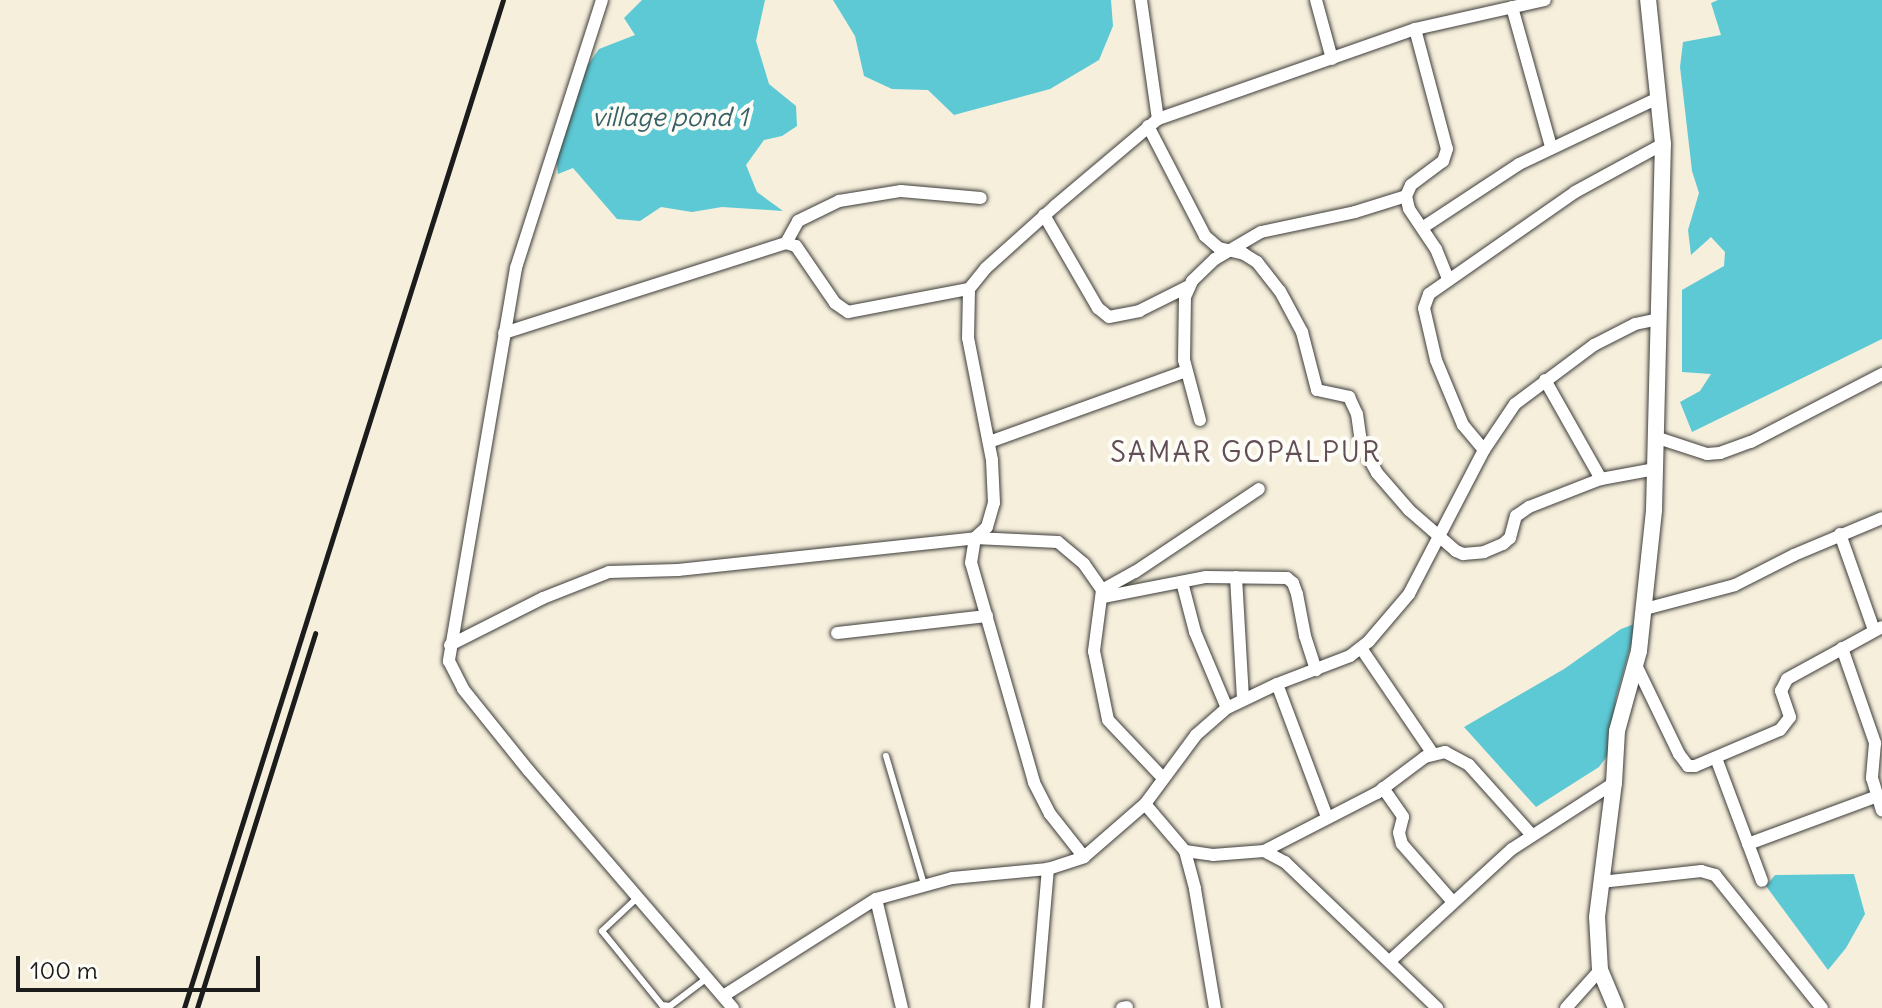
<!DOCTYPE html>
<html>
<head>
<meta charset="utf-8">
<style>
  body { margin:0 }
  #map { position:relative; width:1882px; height:1008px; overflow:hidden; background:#f6efdc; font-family:Delius,sans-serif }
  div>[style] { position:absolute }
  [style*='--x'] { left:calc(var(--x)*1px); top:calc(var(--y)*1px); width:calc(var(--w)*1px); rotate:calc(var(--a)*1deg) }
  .water>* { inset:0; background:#5dc9d4 }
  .roads { filter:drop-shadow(0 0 2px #3d3c39) drop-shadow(0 0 2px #3d3c39) }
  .service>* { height:6px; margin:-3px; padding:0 3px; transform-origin:3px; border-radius:3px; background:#fff }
  .minor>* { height:12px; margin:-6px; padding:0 6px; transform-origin:6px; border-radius:6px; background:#fff }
  .tertiary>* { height:16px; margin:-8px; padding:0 8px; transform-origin:8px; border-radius:8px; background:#fff }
  .rail>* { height:5px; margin:-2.5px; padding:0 2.5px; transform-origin:2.5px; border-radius:2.5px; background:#1c1c1c }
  span { translate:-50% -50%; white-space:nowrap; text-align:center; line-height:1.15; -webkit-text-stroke:8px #fdfcf7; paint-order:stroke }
  .water-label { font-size:26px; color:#366166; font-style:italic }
  .quarter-label { font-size:28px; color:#614e56; letter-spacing:2px }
  .scale { position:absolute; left:16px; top:956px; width:244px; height:36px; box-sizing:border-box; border:4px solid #1c1c1c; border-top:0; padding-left:10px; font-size:24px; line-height:28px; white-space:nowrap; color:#1c1c1c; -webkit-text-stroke:6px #fdfcf7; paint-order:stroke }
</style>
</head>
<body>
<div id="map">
  <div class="water">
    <div style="clip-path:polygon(642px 0,765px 0,756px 41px,769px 84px,796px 106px,797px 126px,782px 136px,764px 140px,746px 165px,757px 192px,783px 211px,722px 207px,692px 212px,661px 207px,640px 221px,617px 219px,573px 168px,558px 174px,556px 158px,587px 66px,599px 49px,635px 35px,624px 18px)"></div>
    <div style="clip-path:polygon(833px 0,1111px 0,1113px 26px,1099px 60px,1050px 89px,954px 115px,928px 90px,892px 89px,864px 76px,855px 36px)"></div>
    <div style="clip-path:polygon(1718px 0,1882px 0,1882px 339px,1692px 432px,1680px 402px,1700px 391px,1711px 374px,1682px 372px,1682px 290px,1724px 266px,1725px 252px,1711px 237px,1691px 255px,1688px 230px,1699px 193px,1692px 171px,1680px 67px,1683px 42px,1721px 35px,1711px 3px)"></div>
    <div style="clip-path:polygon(1637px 623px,1616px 698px,1607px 756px,1599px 767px,1536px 807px,1464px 727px,1564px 669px,1621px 629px)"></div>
    <div style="clip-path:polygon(1854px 874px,1865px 914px,1846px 948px,1828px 970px,1766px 886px,1775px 875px)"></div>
  </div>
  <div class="roads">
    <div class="service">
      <div style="--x:886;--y:756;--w:134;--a:73.5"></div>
      <div style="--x:637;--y:898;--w:48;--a:136.7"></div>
      <div style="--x:602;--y:931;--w:95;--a:51"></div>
      <div style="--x:662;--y:1005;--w:8;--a:7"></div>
      <div style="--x:670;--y:1006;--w:46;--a:-37.1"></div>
    </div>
    <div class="minor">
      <div style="--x:602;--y:0;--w:281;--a:107.8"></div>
      <div style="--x:516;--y:268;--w:399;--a:99.7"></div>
      <div style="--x:449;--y:661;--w:31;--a:63"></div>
      <div style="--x:463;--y:689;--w:105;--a:51.2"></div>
      <div style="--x:529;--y:771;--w:313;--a:49.3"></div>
      <div style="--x:1141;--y:0;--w:120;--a:81.9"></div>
      <div style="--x:1316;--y:0;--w:61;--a:74.8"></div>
      <div style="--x:1512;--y:7;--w:145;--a:74.4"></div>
      <div style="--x:1415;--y:29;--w:124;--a:75.1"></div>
      <div style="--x:1447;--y:149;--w:13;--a:108"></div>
      <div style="--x:1443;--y:161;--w:40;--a:143"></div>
      <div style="--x:1411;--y:185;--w:12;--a:114"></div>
      <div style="--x:1406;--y:196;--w:13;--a:77"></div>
      <div style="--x:1409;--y:209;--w:48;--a:56"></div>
      <div style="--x:1436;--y:249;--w:31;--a:68"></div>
      <div style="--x:1148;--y:126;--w:124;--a:62.6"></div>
      <div style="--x:1205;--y:236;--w:18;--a:41"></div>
      <div style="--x:1219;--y:248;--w:26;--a:13"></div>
      <div style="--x:1244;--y:254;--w:15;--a:32"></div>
      <div style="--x:1257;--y:262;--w:37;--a:52"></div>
      <div style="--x:1280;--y:291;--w:47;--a:61.8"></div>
      <div style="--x:1302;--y:332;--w:60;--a:75.5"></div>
      <div style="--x:1317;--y:390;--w:33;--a:12"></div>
      <div style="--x:1349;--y:397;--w:19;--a:65"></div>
      <div style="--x:1357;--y:414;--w:30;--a:82"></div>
      <div style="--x:1361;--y:444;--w:33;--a:61"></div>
      <div style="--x:1377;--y:473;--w:49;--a:49.1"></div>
      <div style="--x:1409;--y:510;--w:62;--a:41.1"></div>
      <div style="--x:1456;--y:551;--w:8;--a:23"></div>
      <div style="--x:1463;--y:554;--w:21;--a:-5"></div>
      <div style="--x:1484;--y:552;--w:21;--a:-23"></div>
      <div style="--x:1503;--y:544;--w:9;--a:-41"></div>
      <div style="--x:1510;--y:538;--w:23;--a:-75"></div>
      <div style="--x:1516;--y:516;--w:16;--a:-35"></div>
      <div style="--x:1529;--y:507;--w:77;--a:-21.3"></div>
      <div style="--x:1601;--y:479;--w:55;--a:-10.5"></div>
      <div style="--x:1044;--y:215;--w:108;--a:59.9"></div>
      <div style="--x:1098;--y:308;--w:14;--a:39"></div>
      <div style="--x:1109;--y:317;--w:31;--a:-11"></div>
      <div style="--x:1139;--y:311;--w:54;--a:-26.6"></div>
      <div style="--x:1422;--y:228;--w:116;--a:-33.4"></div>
      <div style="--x:1519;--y:164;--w:154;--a:-25.4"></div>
      <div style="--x:786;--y:243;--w:25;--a:-61"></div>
      <div style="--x:798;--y:221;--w:46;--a:-26"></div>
      <div style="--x:839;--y:201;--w:63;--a:-9.2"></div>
      <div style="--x:901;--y:191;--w:80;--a:5"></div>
      <div style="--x:504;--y:333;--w:296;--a:-17.7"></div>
      <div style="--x:786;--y:243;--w:10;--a:17"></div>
      <div style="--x:796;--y:246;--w:69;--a:55.6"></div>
      <div style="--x:835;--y:303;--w:16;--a:35"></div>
      <div style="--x:848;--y:312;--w:123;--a:-10.8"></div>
      <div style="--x:1545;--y:380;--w:114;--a:60.5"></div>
      <div style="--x:1200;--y:420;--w:62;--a:-104.9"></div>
      <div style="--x:1184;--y:360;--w:63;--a:-89.1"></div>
      <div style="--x:1185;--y:297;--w:17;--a:-66"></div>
      <div style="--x:1192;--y:281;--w:32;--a:-44"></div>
      <div style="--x:1215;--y:259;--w:53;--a:-30.4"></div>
      <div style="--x:1261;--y:232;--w:96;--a:-12"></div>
      <div style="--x:1355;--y:212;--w:53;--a:-17.4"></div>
      <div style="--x:1655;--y:437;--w:55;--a:18.1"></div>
      <div style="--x:1707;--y:454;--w:13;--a:-4"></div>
      <div style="--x:1720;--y:453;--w:33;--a:-20"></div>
      <div style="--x:1751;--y:442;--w:148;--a:-27.4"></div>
      <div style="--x:989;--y:442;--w:209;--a:-19.8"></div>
      <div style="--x:1484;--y:450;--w:33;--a:-130"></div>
      <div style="--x:1463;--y:425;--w:70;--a:-112.6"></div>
      <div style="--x:1436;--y:360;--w:53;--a:-103"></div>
      <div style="--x:1424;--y:308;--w:15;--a:-70"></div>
      <div style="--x:1429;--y:294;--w:178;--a:-34.9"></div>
      <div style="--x:1575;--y:192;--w:100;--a:-28.6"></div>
      <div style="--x:1840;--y:534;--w:102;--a:70.5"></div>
      <div style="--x:1236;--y:577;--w:122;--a:86.7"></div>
      <div style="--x:1182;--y:582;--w:52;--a:75.4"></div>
      <div style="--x:1195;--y:632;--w:82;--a:67.2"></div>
      <div style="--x:1102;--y:590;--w:38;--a:-29"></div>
      <div style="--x:1135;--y:572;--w:149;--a:-33.8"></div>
      <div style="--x:1103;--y:597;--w:105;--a:-11"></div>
      <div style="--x:1206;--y:577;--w:81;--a:0.7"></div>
      <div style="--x:1287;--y:578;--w:8;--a:40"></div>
      <div style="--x:1293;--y:583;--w:12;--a:70"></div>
      <div style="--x:1297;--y:594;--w:43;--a:79.2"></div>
      <div style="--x:1305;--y:636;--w:36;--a:72"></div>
      <div style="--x:1645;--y:609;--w:93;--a:-14.9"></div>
      <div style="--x:1735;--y:585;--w:66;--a:-27"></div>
      <div style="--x:1794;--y:555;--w:95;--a:-22.8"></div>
      <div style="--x:837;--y:633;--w:151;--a:-6.5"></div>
      <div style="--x:450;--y:645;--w:104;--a:-26.8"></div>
      <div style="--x:543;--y:598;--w:71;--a:-21.5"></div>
      <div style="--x:609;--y:572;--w:69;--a:-1.7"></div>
      <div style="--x:678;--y:570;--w:299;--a:-6.1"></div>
      <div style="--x:975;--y:538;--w:83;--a:2.8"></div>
      <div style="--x:1058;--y:542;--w:34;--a:40"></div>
      <div style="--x:1084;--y:564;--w:32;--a:55"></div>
      <div style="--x:1102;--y:590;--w:62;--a:97.5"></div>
      <div style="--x:1094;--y:651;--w:70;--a:78.5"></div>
      <div style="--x:1108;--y:720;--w:80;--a:46.5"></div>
      <div style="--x:1361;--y:648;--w:128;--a:55.8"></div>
      <div style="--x:1842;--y:648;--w:101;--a:70.8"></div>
      <div style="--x:1875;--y:743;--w:35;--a:95"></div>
      <div style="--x:1872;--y:778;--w:34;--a:73"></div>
      <div style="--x:1636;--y:665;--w:99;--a:64.2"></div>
      <div style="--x:1679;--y:754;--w:15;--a:53"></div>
      <div style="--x:1688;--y:766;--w:7;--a:0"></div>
      <div style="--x:1695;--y:766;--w:92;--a:-23"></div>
      <div style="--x:1780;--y:730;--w:16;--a:-52"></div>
      <div style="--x:1790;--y:717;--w:28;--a:-109"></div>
      <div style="--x:1781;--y:691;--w:13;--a:-63"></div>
      <div style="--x:1787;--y:679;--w:108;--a:-28.7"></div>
      <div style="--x:1277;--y:684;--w:142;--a:69.4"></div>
      <div style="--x:1716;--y:758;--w:131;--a:69.5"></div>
      <div style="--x:1383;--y:788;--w:35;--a:55"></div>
      <div style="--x:1403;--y:817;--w:16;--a:104"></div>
      <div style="--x:1399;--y:833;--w:11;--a:75"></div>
      <div style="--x:1402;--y:844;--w:77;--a:48.7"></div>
      <div style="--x:1145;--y:804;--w:62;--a:49.6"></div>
      <div style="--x:1185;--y:851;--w:28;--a:8"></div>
      <div style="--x:1213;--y:855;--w:51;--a:-4.5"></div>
      <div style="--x:1264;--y:851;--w:24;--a:28"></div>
      <div style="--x:1285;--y:862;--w:211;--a:43.8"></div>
      <div style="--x:1748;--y:844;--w:135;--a:-20.3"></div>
      <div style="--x:1185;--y:851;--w:39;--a:75"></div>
      <div style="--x:1195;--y:889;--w:121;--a:80.5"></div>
      <div style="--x:1264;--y:851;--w:127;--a:-27.2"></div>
      <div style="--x:1377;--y:793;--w:60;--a:-36.9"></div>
      <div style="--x:1425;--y:757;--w:21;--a:-14"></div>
      <div style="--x:1445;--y:752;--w:27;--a:28"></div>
      <div style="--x:1469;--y:765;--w:93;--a:48.1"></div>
      <div style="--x:1084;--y:857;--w:55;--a:-128.3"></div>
      <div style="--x:1050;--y:814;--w:36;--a:-117"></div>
      <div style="--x:1034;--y:782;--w:228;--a:-106"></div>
      <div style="--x:971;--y:563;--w:25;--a:-81"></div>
      <div style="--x:975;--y:538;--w:16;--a:-43"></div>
      <div style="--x:987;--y:527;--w:25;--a:-74"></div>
      <div style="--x:994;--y:503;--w:43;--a:-92.7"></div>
      <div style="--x:992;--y:460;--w:124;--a:-101.1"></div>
      <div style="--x:968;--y:338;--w:49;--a:-88.8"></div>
      <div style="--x:969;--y:289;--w:27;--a:-51"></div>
      <div style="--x:986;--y:268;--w:93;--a:-41.9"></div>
      <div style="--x:1055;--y:206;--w:135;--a:-40.2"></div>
      <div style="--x:1158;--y:119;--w:272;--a:-19.3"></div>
      <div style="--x:1415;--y:29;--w:133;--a:-12.6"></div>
      <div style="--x:1601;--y:882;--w:101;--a:-6.3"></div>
      <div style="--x:1701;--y:871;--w:15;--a:16"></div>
      <div style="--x:1715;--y:875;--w:171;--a:51.2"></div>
      <div style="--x:876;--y:899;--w:112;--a:76.6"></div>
      <div style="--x:1390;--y:961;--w:166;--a:-42.6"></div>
      <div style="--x:1512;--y:849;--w:121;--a:-32.9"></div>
      <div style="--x:723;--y:996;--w:181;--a:-32.4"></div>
      <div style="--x:876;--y:899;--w:79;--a:-15.4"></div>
      <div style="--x:952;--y:878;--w:96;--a:-5.4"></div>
      <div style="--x:1048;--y:869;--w:38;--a:-18"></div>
      <div style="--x:1084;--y:857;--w:81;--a:-41"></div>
      <div style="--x:1145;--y:804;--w:86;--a:-53.5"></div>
      <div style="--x:1196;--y:735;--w:41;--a:-41.1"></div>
      <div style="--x:1227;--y:708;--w:55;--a:-25.6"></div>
      <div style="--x:1277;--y:684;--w:78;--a:-21"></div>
      <div style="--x:1350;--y:656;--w:24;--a:-38"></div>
      <div style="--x:1369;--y:641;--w:62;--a:-49.6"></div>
      <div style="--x:1409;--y:594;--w:162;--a:-62.5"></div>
      <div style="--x:1484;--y:450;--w:55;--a:-56"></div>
      <div style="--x:1515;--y:404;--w:99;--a:-36.8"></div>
      <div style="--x:1594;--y:345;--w:46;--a:-27.1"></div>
      <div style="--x:1635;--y:324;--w:24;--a:-12"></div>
      <div style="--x:1036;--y:1008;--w:140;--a:-85.1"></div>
      <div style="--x:1122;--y:1008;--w:5;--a:-11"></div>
      <div style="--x:1566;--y:1008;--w:51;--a:-48.2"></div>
    </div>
    <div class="tertiary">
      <div style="--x:1616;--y:1008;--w:41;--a:-112.8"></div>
      <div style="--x:1600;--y:970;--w:53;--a:-93.2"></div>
      <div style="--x:1597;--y:917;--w:135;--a:-82.8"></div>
      <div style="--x:1614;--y:783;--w:52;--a:-86.7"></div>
      <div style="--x:1617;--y:731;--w:83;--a:-74.6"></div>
      <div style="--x:1639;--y:651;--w:142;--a:-83.9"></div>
      <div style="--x:1654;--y:510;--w:366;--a:-88.6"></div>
      <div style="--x:1663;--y:144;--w:145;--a:-95.9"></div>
    </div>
  </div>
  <div class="rail">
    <div style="--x:184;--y:1008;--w:1057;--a:-72.44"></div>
    <div style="--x:197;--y:1008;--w:393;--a:-72.5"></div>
  </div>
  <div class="water-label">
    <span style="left:670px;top:117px">village pond 1</span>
  </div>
  <div class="quarter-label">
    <span style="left:1246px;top:452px">SAMAR GOPALPUR</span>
  </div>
  <div class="scale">100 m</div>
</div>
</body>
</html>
